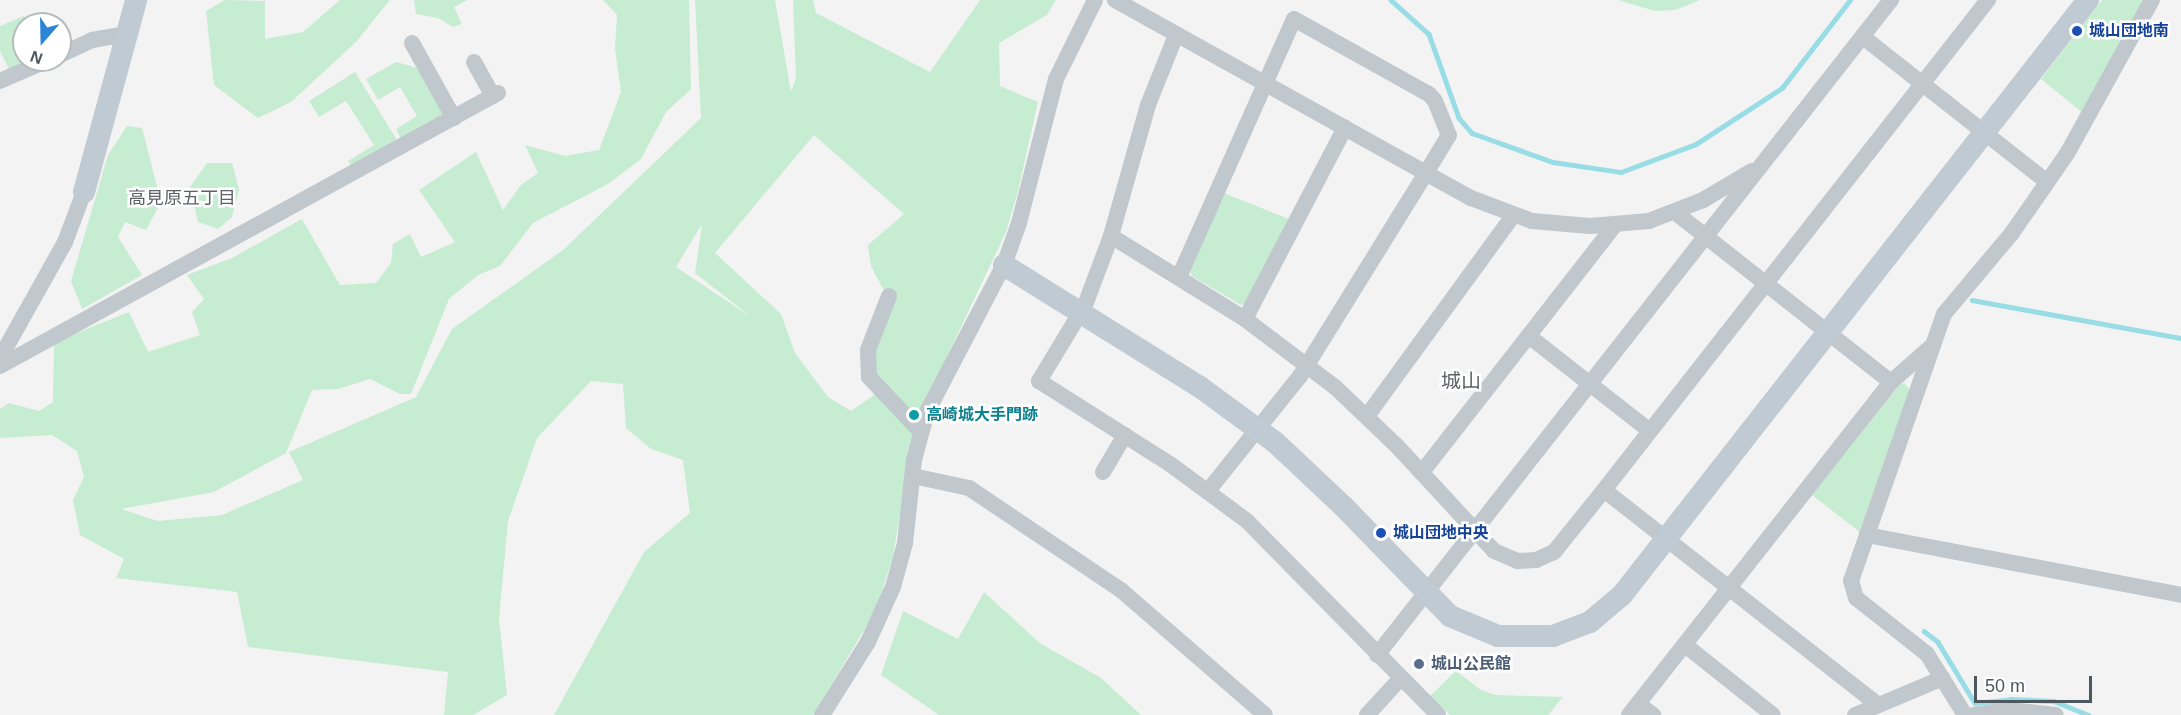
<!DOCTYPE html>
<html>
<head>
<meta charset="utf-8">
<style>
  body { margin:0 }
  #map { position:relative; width:2181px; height:715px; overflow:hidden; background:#f4f3f3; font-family:Arial,"Noto Sans JP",sans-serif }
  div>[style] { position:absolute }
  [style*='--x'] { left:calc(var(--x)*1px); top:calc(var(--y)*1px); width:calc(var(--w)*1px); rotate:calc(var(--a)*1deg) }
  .green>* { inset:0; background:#c6ecd1 }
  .stream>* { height:4.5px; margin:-2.25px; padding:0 2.25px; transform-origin:2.25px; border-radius:2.25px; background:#98dde5 }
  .street>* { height:16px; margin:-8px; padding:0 8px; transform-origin:8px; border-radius:8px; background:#c0c8cd }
  .secondary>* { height:22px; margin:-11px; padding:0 11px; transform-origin:11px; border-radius:11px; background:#c0cad2 }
  .dots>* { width:16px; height:16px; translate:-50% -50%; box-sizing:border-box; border:3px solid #fff; border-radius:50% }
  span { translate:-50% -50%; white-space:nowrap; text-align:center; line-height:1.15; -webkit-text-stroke:5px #fff; paint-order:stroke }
  .transit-label { font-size:16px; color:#164399; font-weight:700 }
  .left { translate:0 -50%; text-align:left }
  .culture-label { font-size:16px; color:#0d838f; font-weight:700 }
  .service-label { font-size:16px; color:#4e5e75; font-weight:700 }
  .neighbourhood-label { font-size:18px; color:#5f6367 }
  .quarter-label { font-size:20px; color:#5f6367 }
  .north { position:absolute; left:12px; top:12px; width:60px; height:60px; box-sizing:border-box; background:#fff; border:2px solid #b7bcbf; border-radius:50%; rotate:200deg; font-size:16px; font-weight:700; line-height:24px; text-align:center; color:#4c575e }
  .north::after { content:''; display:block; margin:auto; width:21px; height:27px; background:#2c86d5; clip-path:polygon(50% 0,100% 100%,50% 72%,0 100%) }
  .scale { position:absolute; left:1974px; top:676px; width:118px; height:27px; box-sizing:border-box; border:3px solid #4c575e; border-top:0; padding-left:8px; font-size:18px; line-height:21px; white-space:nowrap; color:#4c575e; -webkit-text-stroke:4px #fff; paint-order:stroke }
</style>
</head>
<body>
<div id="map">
  <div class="green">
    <div style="clip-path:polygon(225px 0,265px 1px,265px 39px,303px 32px,340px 0,390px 0,356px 42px,291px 102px,258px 118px,214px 85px,206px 11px)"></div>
    <div style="clip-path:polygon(414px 0,467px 0,454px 7px,462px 24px,453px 27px,438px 18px,416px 14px)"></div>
    <div style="clip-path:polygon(evenodd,603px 0,689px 0,691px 89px,666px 112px,641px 159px,608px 184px,533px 223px,500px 266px,478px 275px,449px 299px,411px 394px,400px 394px,370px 379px,338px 389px,312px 390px,286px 453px,214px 492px,121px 509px,158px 521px,222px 515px,303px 480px,289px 452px,416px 397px,452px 329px,563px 250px,701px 118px,695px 0,775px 0,791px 92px,796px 78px,793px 0,813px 0,816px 13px,930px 72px,980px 0,1056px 0,1047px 15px,999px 43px,1000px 86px,1038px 102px,1018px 191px,1006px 232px,916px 422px,893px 556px,876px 610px,813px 715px,554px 715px,644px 552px,690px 513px,683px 460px,651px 449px,626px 428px,623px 384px,591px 381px,537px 438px,508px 521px,499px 618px,507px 695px,473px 715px,444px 715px,448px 672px,248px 647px,237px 592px,116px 578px,124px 559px,80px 535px,73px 500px,84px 477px,77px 451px,52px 435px,0 438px,0 409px,9px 403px,39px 411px,53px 402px,54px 342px,129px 312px,148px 352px,200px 335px,192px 312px,204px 299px,187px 275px,232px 258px,302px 219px,340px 285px,376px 283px,391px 263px,393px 244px,410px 234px,421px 257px,455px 242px,419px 190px,476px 152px,503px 210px,521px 185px,538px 173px,525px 145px,565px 156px,599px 150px,621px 92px,615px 49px,617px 15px,603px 0,814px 135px,904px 214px,868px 245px,871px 266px,885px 293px,867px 381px,874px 395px,851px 411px,828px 397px,795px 353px,781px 314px,715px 253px,814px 135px,603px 0,702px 224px,695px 273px,751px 317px,676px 267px,702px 224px)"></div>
    <div style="clip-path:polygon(1618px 0,1700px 0,1675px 10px,1655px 11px)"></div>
    <div style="clip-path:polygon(2102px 0,2144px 0,2083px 113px,2041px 79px)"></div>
    <div style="clip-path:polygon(24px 16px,28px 24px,24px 24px,27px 60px,9px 69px,0 51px,0 26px)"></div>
    <div style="clip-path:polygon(396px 62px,418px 68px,445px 114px,401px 139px,396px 129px,417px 116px,400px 87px,378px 100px,366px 79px)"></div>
    <div style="clip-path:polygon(355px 72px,397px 140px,352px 167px,348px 161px,374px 145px,346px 101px,319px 117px,309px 101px)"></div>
    <div style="clip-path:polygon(127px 126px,142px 128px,161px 202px,146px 230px,125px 222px,118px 237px,142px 275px,82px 309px,71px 281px,108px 155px)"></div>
    <div style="clip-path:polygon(207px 163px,232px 163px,239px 190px,232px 217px,218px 229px,198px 222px,190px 187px)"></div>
    <div style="clip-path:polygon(1224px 193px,1289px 219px,1247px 302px,1241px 305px,1192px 276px,1190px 271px)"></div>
    <div style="clip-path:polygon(1904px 383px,1910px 390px,1861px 533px,1812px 495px,1899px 385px)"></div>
    <div style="clip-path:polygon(984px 592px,1041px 644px,1101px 678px,1141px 715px,939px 715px,881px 675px,903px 611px,958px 639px)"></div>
    <div style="clip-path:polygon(1456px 671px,1481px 690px,1496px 695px,1563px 697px,1548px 715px,1450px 715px,1430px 696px)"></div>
  </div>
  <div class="stream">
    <div style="--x:1391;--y:0;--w:51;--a:41.8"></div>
    <div style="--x:1429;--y:34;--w:89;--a:70.3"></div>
    <div style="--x:1459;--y:118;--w:20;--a:49"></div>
    <div style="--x:1472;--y:133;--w:86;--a:19.7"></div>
    <div style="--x:1553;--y:162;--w:69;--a:8.4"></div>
    <div style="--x:1621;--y:172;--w:80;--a:-20.5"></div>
    <div style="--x:1696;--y:144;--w:103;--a:-33.1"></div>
    <div style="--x:1782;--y:88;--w:111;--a:-52.3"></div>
    <div style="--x:1972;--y:300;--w:212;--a:10.3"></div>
    <div style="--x:1924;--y:631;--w:18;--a:38"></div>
    <div style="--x:1938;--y:642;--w:71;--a:58.8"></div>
    <div style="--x:1975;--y:703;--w:36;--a:-6"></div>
    <div style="--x:2011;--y:699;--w:43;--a:2.7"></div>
    <div style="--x:2054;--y:701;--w:37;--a:22"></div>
  </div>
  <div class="street">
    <div style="--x:1115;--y:0;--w:407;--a:29.1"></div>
    <div style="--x:1471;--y:198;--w:65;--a:20.7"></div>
    <div style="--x:1532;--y:221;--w:58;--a:4.9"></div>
    <div style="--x:1590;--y:226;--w:59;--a:-4.8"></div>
    <div style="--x:1649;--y:221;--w:58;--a:-21.3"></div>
    <div style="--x:1703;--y:200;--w:57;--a:-30.6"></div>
    <div style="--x:1176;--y:35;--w:75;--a:111.8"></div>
    <div style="--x:1148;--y:105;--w:136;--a:105.8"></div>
    <div style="--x:1111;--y:236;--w:74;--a:110.6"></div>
    <div style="--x:1085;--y:305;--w:89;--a:121.2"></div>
    <div style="--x:1039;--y:381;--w:155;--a:32.4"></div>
    <div style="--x:1170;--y:464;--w:96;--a:36.5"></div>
    <div style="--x:1247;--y:521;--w:272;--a:45.4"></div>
    <div style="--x:1863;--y:37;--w:234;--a:38.2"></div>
    <div style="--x:412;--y:43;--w:86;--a:60.8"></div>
    <div style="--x:60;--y:55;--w:35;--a:-25"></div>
    <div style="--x:92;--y:40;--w:34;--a:-10"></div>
    <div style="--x:474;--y:62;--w:39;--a:61"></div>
    <div style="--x:0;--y:81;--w:52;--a:-23.6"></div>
    <div style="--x:1676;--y:213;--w:273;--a:38.2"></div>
    <div style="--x:1111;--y:236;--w:158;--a:31.8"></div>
    <div style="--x:1245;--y:319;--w:113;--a:37.1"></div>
    <div style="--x:1335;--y:387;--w:84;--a:43.6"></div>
    <div style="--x:1396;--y:445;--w:144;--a:47.2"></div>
    <div style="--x:1494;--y:551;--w:26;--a:23"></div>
    <div style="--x:1518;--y:561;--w:18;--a:-3"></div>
    <div style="--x:1536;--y:560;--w:20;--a:-24"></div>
    <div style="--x:1554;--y:552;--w:80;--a:-51.1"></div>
    <div style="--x:1604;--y:490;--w:623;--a:-51.92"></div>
    <div style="--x:1179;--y:277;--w:282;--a:-66"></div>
    <div style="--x:1294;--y:19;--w:154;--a:29.1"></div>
    <div style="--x:1429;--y:94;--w:9;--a:49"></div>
    <div style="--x:1435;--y:101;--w:37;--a:68"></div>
    <div style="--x:1449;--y:135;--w:44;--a:121.2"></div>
    <div style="--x:1426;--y:173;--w:239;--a:121.8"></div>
    <div style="--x:1300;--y:376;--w:147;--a:128.7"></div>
    <div style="--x:889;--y:296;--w:58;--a:111.3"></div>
    <div style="--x:868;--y:350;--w:27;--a:88"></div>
    <div style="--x:869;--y:377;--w:74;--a:46.6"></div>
    <div style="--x:1245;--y:319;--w:216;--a:-62.4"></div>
    <div style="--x:1530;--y:337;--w:152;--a:38.1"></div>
    <div style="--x:0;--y:358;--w:133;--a:-60.7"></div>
    <div style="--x:65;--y:242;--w:53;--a:-69.2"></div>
    <div style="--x:0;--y:366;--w:568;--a:-28.73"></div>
    <div style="--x:1367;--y:416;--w:248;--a:-53.9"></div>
    <div style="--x:1103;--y:472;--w:43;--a:-59.3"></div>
    <div style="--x:1422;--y:472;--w:312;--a:-52"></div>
    <div style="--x:913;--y:476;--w:57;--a:12.1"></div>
    <div style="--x:969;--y:488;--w:184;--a:33.9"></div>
    <div style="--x:1122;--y:591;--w:189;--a:40.9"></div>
    <div style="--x:1604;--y:490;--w:347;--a:38.1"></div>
    <div style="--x:1867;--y:535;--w:320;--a:10.8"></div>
    <div style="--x:1685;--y:645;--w:112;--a:38.5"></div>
    <div style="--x:1377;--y:655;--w:833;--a:-51.88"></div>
    <div style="--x:1638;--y:704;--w:19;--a:36"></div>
    <div style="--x:822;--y:715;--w:86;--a:-57.8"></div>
    <div style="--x:868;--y:642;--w:60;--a:-65.6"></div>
    <div style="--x:893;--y:587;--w:46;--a:-74.7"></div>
    <div style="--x:905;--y:543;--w:83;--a:-83.8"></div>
    <div style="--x:914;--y:460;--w:50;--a:-74.8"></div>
    <div style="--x:927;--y:412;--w:166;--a:-62.4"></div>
    <div style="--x:1004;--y:265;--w:45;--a:-70.3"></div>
    <div style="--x:1019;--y:223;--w:149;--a:-75.6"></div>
    <div style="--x:1056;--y:79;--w:88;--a:-63.7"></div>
    <div style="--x:1367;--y:715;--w:49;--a:-47.5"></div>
    <div style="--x:1629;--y:715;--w:424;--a:-51.8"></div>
    <div style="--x:1891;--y:382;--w:56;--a:-41.4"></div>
    <div style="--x:1855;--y:715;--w:95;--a:-22.8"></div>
    <div style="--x:1965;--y:715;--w:72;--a:-121.9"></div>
    <div style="--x:1927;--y:654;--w:90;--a:-141.7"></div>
    <div style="--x:1856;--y:598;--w:18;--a:-106"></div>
    <div style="--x:1851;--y:581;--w:283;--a:-70.8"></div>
    <div style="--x:1944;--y:314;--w:106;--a:-50"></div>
    <div style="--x:2012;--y:233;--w:98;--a:-55.3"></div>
    <div style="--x:2068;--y:152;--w:174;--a:-61.1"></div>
    <div style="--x:1973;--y:715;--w:37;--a:-8"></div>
    <div style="--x:2010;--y:710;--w:46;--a:6.2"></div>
  </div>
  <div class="secondary">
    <div style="--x:84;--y:192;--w:199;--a:-74.8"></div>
    <div style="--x:1004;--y:265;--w:231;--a:31.9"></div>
    <div style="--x:1200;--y:387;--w:93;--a:36.3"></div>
    <div style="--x:1275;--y:442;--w:96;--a:43.3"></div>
    <div style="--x:1345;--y:508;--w:151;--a:45.8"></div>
    <div style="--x:1450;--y:616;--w:52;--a:22.6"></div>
    <div style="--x:1498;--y:636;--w:55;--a:0"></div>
    <div style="--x:1553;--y:636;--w:40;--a:-21"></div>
    <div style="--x:1590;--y:622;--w:42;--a:-40.2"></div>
    <div style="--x:1622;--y:595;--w:756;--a:-51.93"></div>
  </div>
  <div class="dots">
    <div style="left:2077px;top:31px;background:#1a4fb4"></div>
    <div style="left:914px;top:415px;background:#0f9aa8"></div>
    <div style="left:1381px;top:533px;background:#1a4fb4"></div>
    <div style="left:1419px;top:664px;background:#5c6f8a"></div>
  </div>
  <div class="transit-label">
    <span class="left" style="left:2089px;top:31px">城山団地南</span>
    <span class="left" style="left:1393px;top:533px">城山団地中央</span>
  </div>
  <div class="culture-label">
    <span class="left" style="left:926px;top:415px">高崎城大手門跡</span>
  </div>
  <div class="service-label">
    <span class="left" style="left:1431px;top:664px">城山公民館</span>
  </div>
  <div class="neighbourhood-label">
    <span style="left:182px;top:198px">高見原五丁目</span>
  </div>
  <div class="quarter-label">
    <span style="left:1461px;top:381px">城山</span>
  </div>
  <div class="north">N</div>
  <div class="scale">50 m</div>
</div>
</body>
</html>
